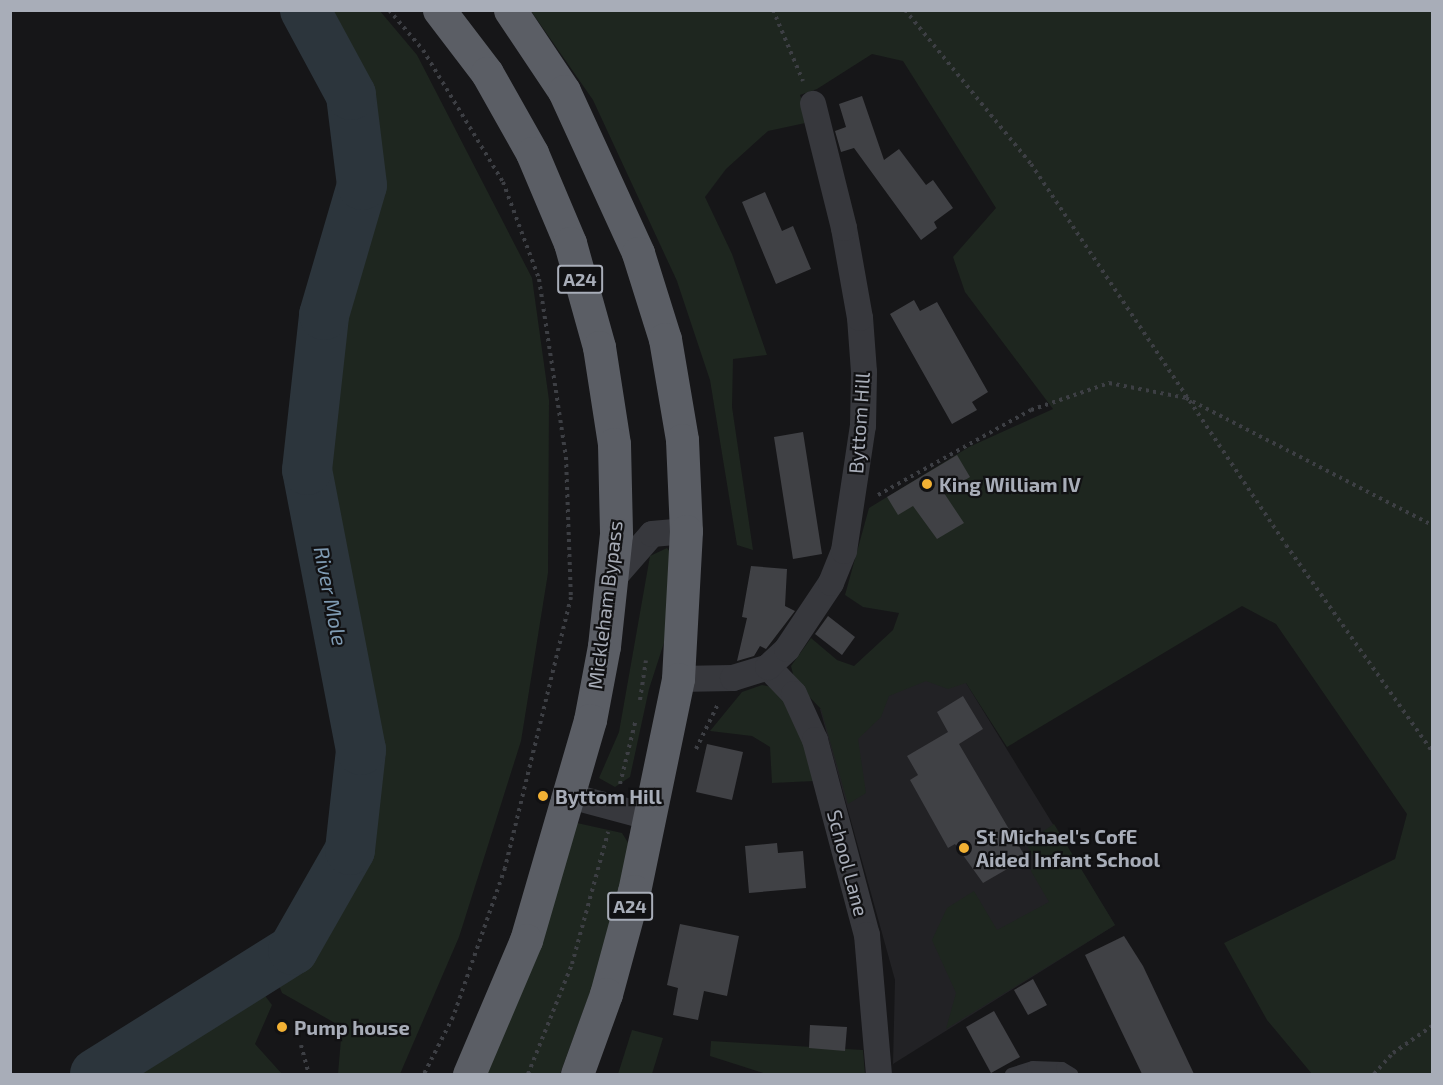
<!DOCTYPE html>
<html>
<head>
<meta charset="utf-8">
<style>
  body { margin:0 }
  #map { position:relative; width:1443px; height:1085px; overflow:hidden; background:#161618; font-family:"Exo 2",sans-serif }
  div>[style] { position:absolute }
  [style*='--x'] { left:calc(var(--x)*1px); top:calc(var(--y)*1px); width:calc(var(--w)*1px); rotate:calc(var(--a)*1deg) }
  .built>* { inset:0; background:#222225 }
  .green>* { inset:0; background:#1e261f }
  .river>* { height:50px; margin:-25px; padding:0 25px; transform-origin:25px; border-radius:25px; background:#2c353c }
  .building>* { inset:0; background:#404145 }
  .path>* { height:4px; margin-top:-2px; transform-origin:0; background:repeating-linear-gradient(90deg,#3d3f44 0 3px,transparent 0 7.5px) }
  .service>* { height:12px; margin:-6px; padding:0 6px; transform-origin:6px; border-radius:6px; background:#37383d }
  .minor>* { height:26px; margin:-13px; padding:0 13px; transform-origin:13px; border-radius:13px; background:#37383d }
  .trunk>* { height:33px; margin:-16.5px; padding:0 16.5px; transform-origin:16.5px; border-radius:16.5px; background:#5b5e65 }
  .dots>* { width:16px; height:16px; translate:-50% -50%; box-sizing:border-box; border:3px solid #111113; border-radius:50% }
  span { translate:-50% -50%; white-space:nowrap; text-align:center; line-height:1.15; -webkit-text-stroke:4.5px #111113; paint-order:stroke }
  .shield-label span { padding:2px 4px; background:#111113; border:2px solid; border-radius:4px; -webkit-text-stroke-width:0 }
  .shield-label { font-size:18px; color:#a8adb8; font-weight:700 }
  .street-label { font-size:20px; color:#a8adb8 }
  .poi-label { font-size:20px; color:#a8adb8; font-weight:700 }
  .left { translate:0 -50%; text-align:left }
  .water-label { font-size:21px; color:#7f9bb3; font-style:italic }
  .frame { position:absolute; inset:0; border:12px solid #a8adb8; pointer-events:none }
</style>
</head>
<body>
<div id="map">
  <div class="built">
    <div style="clip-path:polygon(939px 639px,1115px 925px,893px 1064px,895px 980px,820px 709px)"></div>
  </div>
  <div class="green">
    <div style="clip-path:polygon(324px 11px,380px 11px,417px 55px,532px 278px,549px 400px,548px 573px,521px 741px,459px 937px,400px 1074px,338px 1074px,342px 1027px,282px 993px,277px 980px,314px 953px,343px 910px,363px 849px,379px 753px,367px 673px,324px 484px,339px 329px,370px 223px,377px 156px,358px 67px)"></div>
    <div style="clip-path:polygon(531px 11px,1432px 11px,1432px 1074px,1312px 1074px,1267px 1020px,1224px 943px,1395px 859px,1407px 814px,1276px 624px,1242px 606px,1007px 747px,966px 683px,948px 689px,926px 681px,889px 696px,881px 717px,858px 739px,866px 793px,848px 804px,821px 709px,795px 682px,791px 666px,811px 638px,837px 660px,854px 666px,893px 630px,899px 613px,863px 607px,845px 595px,869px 508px,969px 447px,1053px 409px,965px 292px,953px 257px,996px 208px,903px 61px,872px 54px,817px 89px,800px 95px,810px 122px,768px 131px,726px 169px,705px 197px,732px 254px,767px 355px,733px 359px,732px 407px,753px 550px,737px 545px,710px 380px,677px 281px,593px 100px)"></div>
    <div style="clip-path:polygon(667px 548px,675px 559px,672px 618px,649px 689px,630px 777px,615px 787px,599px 778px,619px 732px,650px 556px)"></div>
    <div style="clip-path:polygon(762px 685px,777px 688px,798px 721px,814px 781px,772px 783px,770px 747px,752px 736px,710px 731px,742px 692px)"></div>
    <div style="clip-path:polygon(577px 823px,622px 833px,632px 849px,595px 979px,560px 1074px,487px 1074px,531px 970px)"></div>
    <div style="clip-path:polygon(1054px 824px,1115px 925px,946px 1029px,956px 993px,932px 940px,947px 908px,974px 891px,997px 930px,1049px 902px,1031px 871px,1036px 862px,1026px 843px)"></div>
    <div style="clip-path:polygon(260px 989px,272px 1005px,255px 1044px,282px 1074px,125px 1074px)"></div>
    <div style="clip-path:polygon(632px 1030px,663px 1038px,652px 1074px,618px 1074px)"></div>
    <div style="clip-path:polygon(711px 1041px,863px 1050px,865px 1074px,766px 1074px,710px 1056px)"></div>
  </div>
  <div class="river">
    <div style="--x:95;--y:1074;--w:234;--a:-32.1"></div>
    <div style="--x:293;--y:950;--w:115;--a:-60.3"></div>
    <div style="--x:350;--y:850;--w:101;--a:-83.7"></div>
    <div style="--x:361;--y:750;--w:285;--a:-100.9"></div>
    <div style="--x:307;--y:470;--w:156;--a:-83.7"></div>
    <div style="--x:324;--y:315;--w:135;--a:-73.7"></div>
    <div style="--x:362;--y:185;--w:91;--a:-97"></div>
    <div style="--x:351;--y:95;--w:97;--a:-118.4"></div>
  </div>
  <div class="building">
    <div style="clip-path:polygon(862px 96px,884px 160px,899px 149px,926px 185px,933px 180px,953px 208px,934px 222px,937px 228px,921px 240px,854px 148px,841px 152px,835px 131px,846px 127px,839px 104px)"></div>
    <div style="clip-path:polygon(765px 192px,782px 231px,793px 226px,811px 269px,776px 284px,742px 202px)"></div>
    <div style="clip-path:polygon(914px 300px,920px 311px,937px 302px,988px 392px,972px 402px,977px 410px,952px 424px,890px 314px)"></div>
    <div style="clip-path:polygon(803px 432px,822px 554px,793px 559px,774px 437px)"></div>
    <div style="clip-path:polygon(957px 455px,970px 477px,944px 493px,964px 523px,937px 539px,913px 506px,898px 515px,887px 497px)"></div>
    <div style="clip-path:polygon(751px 566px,787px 569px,785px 606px,795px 611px,766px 649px,760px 646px,754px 656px,737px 661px,747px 618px,742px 617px)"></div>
    <div style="clip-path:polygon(828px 616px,855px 637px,842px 655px,815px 634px)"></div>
    <div style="clip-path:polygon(963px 696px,983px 729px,959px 744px,1026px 858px,983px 883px,955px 844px,948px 848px,910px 780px,918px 775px,907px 756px,948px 732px,937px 712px)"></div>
    <div style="clip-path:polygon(707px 744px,743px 752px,732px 800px,696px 792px)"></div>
    <div style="clip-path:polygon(777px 843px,778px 853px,803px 851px,806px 888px,749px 893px,745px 846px)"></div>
    <div style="clip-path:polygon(680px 924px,739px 936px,727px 996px,704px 991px,698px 1020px,673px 1015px,678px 988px,667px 985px)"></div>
    <div style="clip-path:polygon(1124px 936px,1143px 966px,1194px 1074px,1142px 1074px,1085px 955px)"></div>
    <div style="clip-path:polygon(1033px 979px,1047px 1005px,1028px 1015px,1014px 990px)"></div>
    <div style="clip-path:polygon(994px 1011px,1020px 1057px,991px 1073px,966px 1027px)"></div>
    <div style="clip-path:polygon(810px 1025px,847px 1027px,845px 1051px,809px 1048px)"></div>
  </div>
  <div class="path">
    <div style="--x:389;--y:10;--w:52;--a:49.6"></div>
    <div style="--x:423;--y:50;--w:154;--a:58.8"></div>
    <div style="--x:503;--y:182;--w:103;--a:69.6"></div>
    <div style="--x:539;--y:279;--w:180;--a:81.4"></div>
    <div style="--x:566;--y:457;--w:140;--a:88"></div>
    <div style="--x:571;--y:597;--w:279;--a:103.7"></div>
    <div style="--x:505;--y:868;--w:158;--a:109.2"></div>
    <div style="--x:453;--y:1017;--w:64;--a:117"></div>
    <div style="--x:773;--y:10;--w:77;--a:67.1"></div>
    <div style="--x:905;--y:10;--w:199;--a:50.7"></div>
    <div style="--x:1031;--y:164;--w:458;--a:56.2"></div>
    <div style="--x:1286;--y:545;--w:252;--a:54.7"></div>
    <div style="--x:878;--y:495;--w:175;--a:-29.1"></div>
    <div style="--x:1031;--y:410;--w:83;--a:-19.1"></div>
    <div style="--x:1109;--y:383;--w:78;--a:11"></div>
    <div style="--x:1186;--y:398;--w:277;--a:27.3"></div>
    <div style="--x:640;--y:700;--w:40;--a:-81.5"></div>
    <div style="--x:696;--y:749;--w:50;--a:-63.9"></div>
    <div style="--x:620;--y:784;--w:67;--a:-76.2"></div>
    <div style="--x:301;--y:1045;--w:30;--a:75"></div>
    <div style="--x:528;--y:1074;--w:118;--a:-68.2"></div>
    <div style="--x:572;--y:964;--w:137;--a:-74.7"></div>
    <div style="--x:1374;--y:1074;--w:28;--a:-48"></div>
    <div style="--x:1393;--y:1053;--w:47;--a:-34.7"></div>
  </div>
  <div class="service">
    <div style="--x:1011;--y:1074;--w:23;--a:-18"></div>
    <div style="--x:1033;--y:1067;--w:29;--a:2"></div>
    <div style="--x:1062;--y:1068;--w:12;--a:31"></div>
  </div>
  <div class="minor">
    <div style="--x:611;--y:581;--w:62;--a:-48.9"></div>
    <div style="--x:652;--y:534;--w:34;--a:-5"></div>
    <div style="--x:768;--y:667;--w:37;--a:46"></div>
    <div style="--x:794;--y:694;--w:51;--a:65.5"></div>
    <div style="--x:815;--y:740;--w:202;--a:75.1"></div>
    <div style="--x:867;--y:935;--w:140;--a:85.1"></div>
    <div style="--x:678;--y:679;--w:55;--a:-1"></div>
    <div style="--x:733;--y:678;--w:37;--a:-17"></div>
    <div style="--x:768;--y:667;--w:26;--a:-43"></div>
    <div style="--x:787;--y:649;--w:79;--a:-56.3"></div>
    <div style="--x:831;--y:583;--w:35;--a:-68"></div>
    <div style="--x:844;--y:551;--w:126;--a:-81.4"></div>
    <div style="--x:863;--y:426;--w:54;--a:-88.9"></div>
    <div style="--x:864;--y:372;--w:54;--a:-94.2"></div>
    <div style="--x:860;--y:318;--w:91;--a:-100.1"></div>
    <div style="--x:844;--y:228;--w:128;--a:-104"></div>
    <div style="--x:570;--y:796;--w:82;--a:14.9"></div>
  </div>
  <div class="trunk">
    <div style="--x:439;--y:10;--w:79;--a:52.7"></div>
    <div style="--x:487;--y:73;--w:92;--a:60.6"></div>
    <div style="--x:532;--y:153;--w:98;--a:67.1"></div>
    <div style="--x:570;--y:243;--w:108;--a:74.4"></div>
    <div style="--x:599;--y:347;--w:98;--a:81.2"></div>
    <div style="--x:614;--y:444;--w:90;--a:88.7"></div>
    <div style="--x:616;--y:534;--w:113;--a:96.1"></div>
    <div style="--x:604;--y:646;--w:75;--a:100.7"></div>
    <div style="--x:590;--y:720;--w:229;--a:106.2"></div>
    <div style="--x:526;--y:940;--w:146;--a:113"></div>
    <div style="--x:510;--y:10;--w:97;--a:56.3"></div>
    <div style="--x:564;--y:91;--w:178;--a:65.4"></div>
    <div style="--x:638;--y:253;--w:90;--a:72.6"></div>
    <div style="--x:665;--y:339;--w:102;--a:80.4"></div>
    <div style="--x:682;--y:440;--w:91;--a:87.5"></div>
    <div style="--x:686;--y:531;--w:148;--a:93.1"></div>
    <div style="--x:678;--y:679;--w:217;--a:101.7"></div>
    <div style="--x:634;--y:891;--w:107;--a:105.2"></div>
    <div style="--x:606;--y:994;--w:85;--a:109.9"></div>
  </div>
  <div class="dots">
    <div style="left:927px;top:484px;background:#f2b134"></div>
    <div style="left:543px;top:796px;background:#f2b134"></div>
    <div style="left:964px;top:848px;background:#f2b134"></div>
    <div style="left:282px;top:1027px;background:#f2b134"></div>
  </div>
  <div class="shield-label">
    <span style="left:580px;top:279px">A24</span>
    <span style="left:630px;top:906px">A24</span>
  </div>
  <div class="street-label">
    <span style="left:859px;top:423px;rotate:-86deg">Byttom Hill</span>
    <span style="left:605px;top:605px;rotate:-83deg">Mickleham Bypass</span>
    <span style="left:848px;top:863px;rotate:75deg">School Lane</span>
  </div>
  <div class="poi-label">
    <span class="left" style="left:939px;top:484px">King William IV</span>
    <span class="left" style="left:555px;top:796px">Byttom Hill</span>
    <span class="left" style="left:976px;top:848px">St Michael's CofE<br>Aided Infant School</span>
    <span class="left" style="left:294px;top:1027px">Pump house</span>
  </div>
  <div class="water-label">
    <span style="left:331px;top:596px;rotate:79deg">River Mole</span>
  </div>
  <div class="frame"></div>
</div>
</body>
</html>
